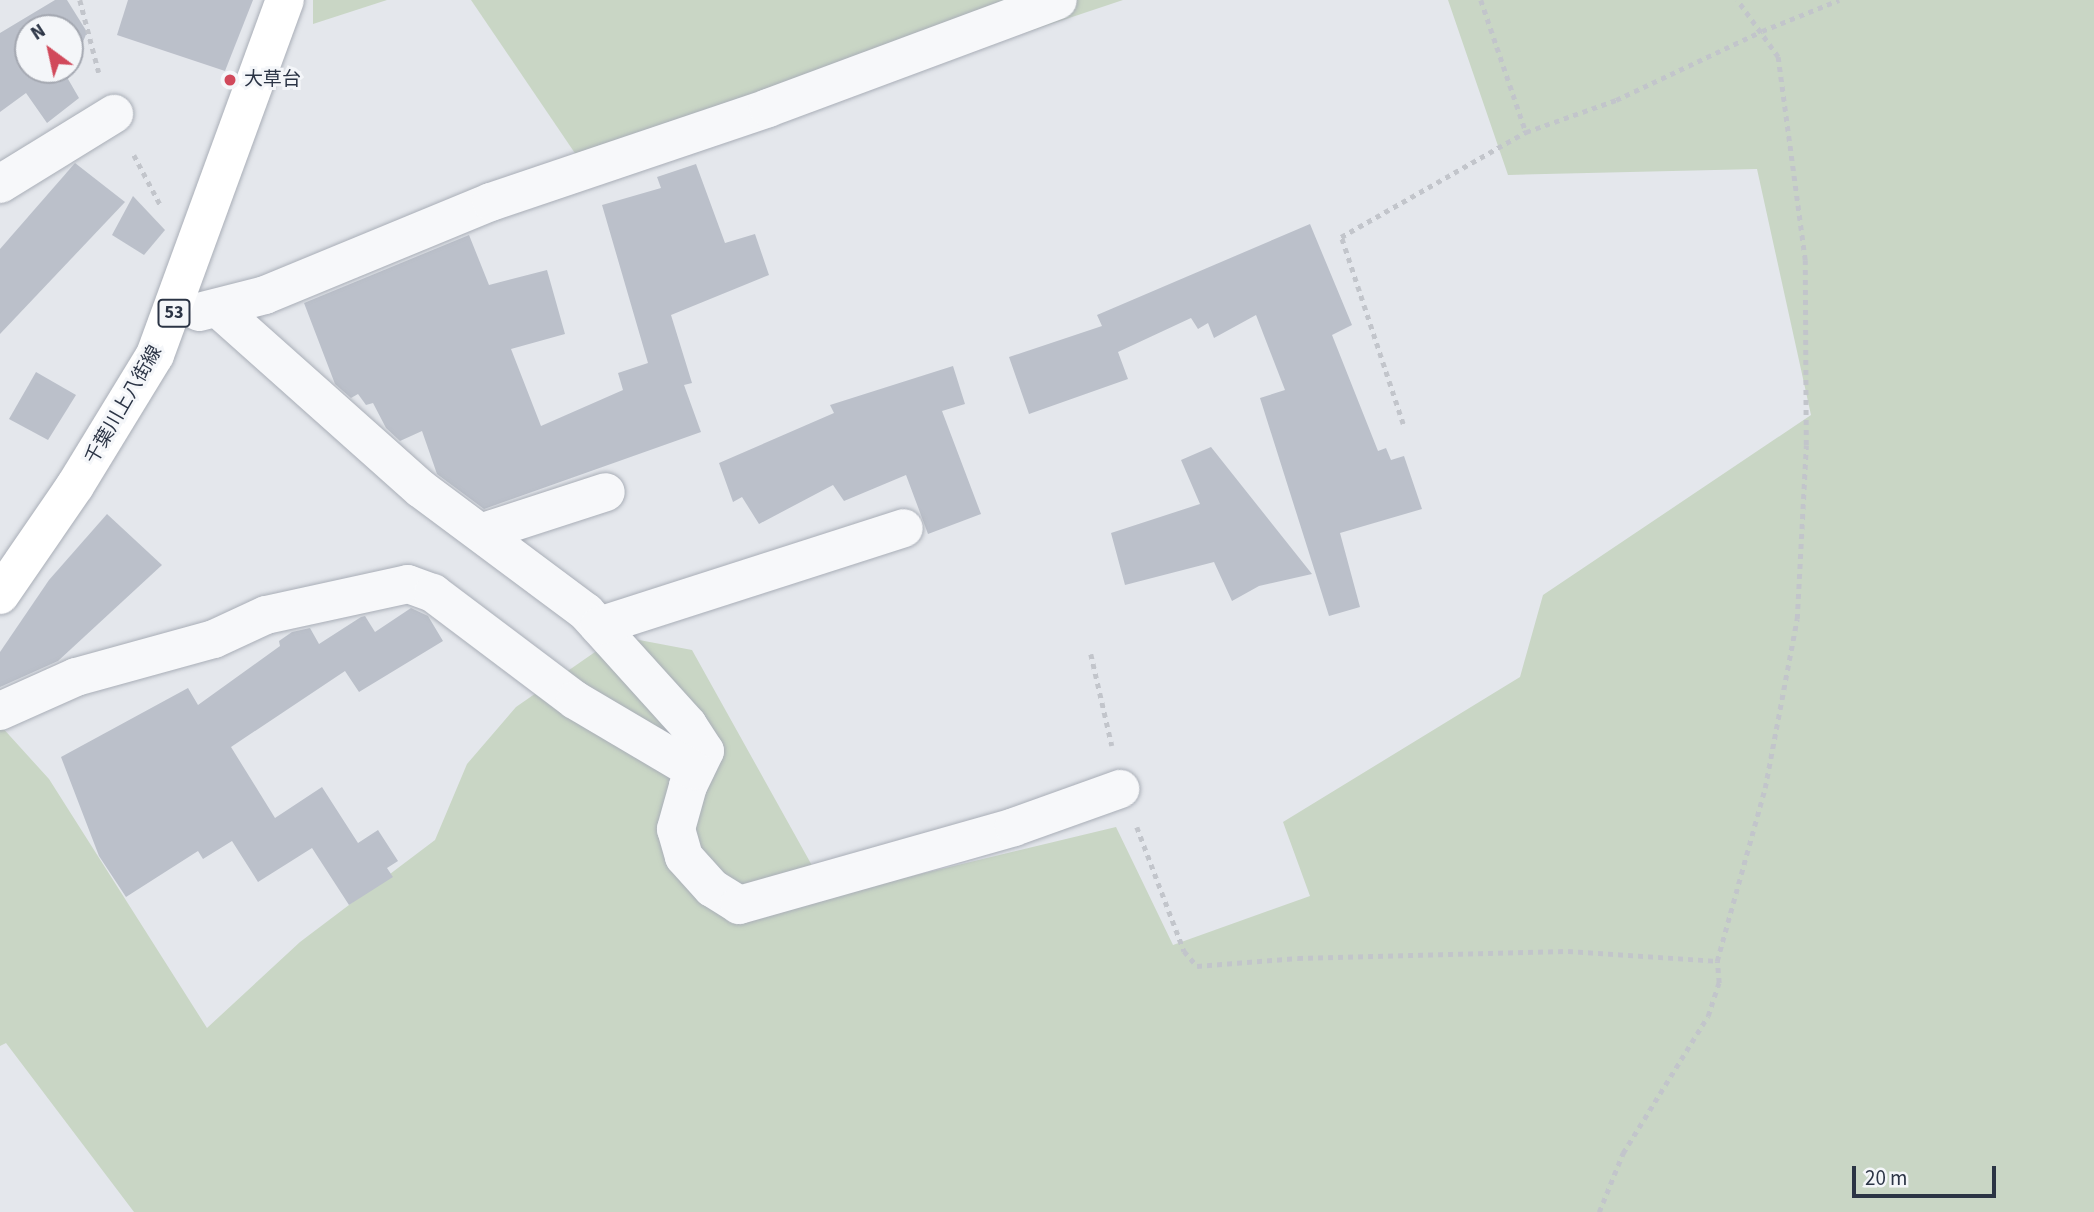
<!DOCTYPE html>
<html>
<head>
<meta charset="utf-8">
<style>
  body { margin:0 }
  #map { position:relative; width:2094px; height:1212px; overflow:hidden; background:#e4e7ec; font-family:"Source Sans 3","Noto Sans JP",sans-serif }
  div>[style] { position:absolute }
  [style*='--x'] { left:calc(var(--x)*1px); top:calc(var(--y)*1px); width:calc(var(--w)*1px); rotate:calc(var(--a)*1deg) }
  .green>* { inset:0; background:#c9d6c5 }
  .building>* { inset:0; background:#bbc0ca }
  .path>* { height:4.5px; margin-top:-2.25px; transform-origin:0; background:repeating-linear-gradient(90deg,#c2c5cb 0 5px,transparent 0 10px) }
  .roads { filter:drop-shadow(0 0 2px #a9aeb7) drop-shadow(0 0 2px #a9aeb7) }
  .minor>* { height:38px; margin:-19px; padding:0 19px; transform-origin:19px; border-radius:19px; background:#f7f8fa }
  .major>* { height:38px; margin:-19px; padding:0 19px; transform-origin:19px; border-radius:19px; background:#fff }
  .dots>* { width:19px; height:19px; translate:-50% -50%; box-sizing:border-box; border:4px solid #f4f6f9; border-radius:50% }
  span { translate:-50% -50%; white-space:nowrap; text-align:center; line-height:1.15; -webkit-text-stroke:6px #f4f6f9; paint-order:stroke }
  .shield-label span { padding:2px 5px; background:#f4f6f9; border:2px solid; border-radius:5px; -webkit-text-stroke-width:0 }
  .shield-label { font-size:18px; color:#2b3445; font-weight:700 }
  .poi-label { font-size:19px; color:#2b3445 }
  .left { translate:0 -50%; text-align:left }
  .street-label { font-size:19px; color:#2b3445 }
  .north { position:absolute; left:14px; top:14px; width:70px; height:70px; box-sizing:border-box; background:#f4f6f9; border:2px solid #a4a8b1; border-radius:50%; rotate:327deg; font-size:19px; font-weight:700; line-height:28px; text-align:center; color:#2b3445 }
  .north::after { content:''; display:block; margin:auto; width:24px; height:32px; background:#d1495b; clip-path:polygon(50% 0,100% 100%,50% 72%,0 100%) }
  .scale { position:absolute; left:1852px; top:1166px; width:144px; height:32px; box-sizing:border-box; border:4px solid #2b3445; border-top:0; padding-left:9px; font-size:21px; line-height:24px; white-space:nowrap; color:#2b3445; -webkit-text-stroke:5px #f4f6f9; paint-order:stroke }
</style>
</head>
<body>
<div id="map">
  <div class="green">
    <div style="clip-path:polygon(313px 0,387px 0,313px 24px)"></div>
    <div style="clip-path:polygon(471px 0,1123px 0,835px 96px,585px 168px)"></div>
    <div style="clip-path:polygon(1448px 0,2094px 0,2094px 1212px,134px 1212px,6px 1043px,0 1046px,0 725px,49px 779px,207px 1028px,300px 942px,435px 840px,467px 764px,516px 707px,618px 636px,692px 650px,829px 896px,1116px 827px,1173px 945px,1310px 896px,1283px 822px,1520px 677px,1543px 595px,1811px 415px,1757px 169px,1508px 175px)"></div>
  </div>
  <div class="building">
    <div style="clip-path:polygon(evenodd,55px 0,67px 0,87px 32px,68px 79px,79px 98px,47px 123px,26px 93px,0 112px,0 33px,55px 0,28px 28px,70px 28px,70px 70px,28px 70px,28px 28px)"></div>
    <div style="clip-path:polygon(128px 0,253px 0,225px 71px,117px 35px)"></div>
    <div style="clip-path:polygon(75px 163px,125px 202px,0 334px,0 249px)"></div>
    <div style="clip-path:polygon(696px 164px,725px 243px,755px 234px,769px 275px,671px 315px,692px 383px,684px 385px,701px 432px,484px 509px,437px 474px,422px 431px,400px 441px,386px 428px,373px 403px,366px 405px,358px 394px,351px 398px,335px 384px,304px 303px,469px 235px,489px 285px,547px 270px,565px 334px,511px 349px,541px 426px,623px 390px,618px 373px,648px 363px,602px 205px,661px 188px,657px 177px)"></div>
    <div style="clip-path:polygon(133px 196px,165px 230px,144px 255px,112px 235px)"></div>
    <div style="clip-path:polygon(1310px 224px,1352px 325px,1332px 335px,1378px 451px,1386px 448px,1391px 460px,1404px 456px,1422px 509px,1340px 533px,1360px 607px,1329px 616px,1260px 398px,1285px 390px,1256px 315px,1214px 338px,1208px 323px,1198px 329px,1191px 318px,1118px 352px,1128px 379px,1029px 414px,1009px 357px,1102px 326px,1097px 315px)"></div>
    <div style="clip-path:polygon(953px 366px,965px 404px,942px 411px,981px 514px,928px 534px,906px 475px,844px 501px,833px 485px,759px 524px,742px 497px,733px 502px,719px 463px,834px 413px,830px 405px)"></div>
    <div style="clip-path:polygon(36px 372px,76px 395px,48px 440px,9px 419px)"></div>
    <div style="clip-path:polygon(1211px 447px,1312px 574px,1259px 586px,1232px 601px,1214px 562px,1125px 585px,1111px 533px,1200px 504px,1181px 460px)"></div>
    <div style="clip-path:polygon(107px 514px,162px 565px,58px 661px,0 687px,0 652px,49px 580px)"></div>
    <div style="clip-path:polygon(411px 608px,428px 616px,443px 641px,359px 692px,345px 671px,231px 747px,275px 818px,322px 787px,358px 843px,378px 830px,398px 861px,387px 868px,393px 877px,349px 905px,312px 848px,258px 882px,232px 841px,203px 859px,198px 851px,126px 897px,99px 856px,61px 757px,188px 688px,198px 705px,280px 646px,279px 641px,292px 632px,310px 628px,319px 644px,361px 617px,365px 616px,375px 632px)"></div>
  </div>
  <div class="path">
    <div style="--x:80;--y:0;--w:75;--a:75.4"></div>
    <div style="--x:1481;--y:0;--w:139;--a:71.2"></div>
    <div style="--x:134;--y:155;--w:58;--a:62.1"></div>
    <div style="--x:1403;--y:424;--w:197;--a:-108.3"></div>
    <div style="--x:1341;--y:237;--w:213;--a:-29.6"></div>
    <div style="--x:1526;--y:132;--w:96;--a:-19.6"></div>
    <div style="--x:1616;--y:100;--w:161;--a:-25.3"></div>
    <div style="--x:1762;--y:31;--w:83;--a:-21.9"></div>
    <div style="--x:1091;--y:654;--w:94;--a:77.1"></div>
    <div style="--x:1137;--y:827;--w:133;--a:69.2"></div>
    <div style="--x:1184;--y:951;--w:20;--a:49"></div>
    <div style="--x:1197;--y:966;--w:101;--a:-4.5"></div>
    <div style="--x:1298;--y:958;--w:270;--a:-1.5"></div>
    <div style="--x:1568;--y:951;--w:149;--a:3.8"></div>
    <div style="--x:1599;--y:1212;--w:64;--a:-67.9"></div>
    <div style="--x:1623;--y:1153;--w:161;--a:-58.2"></div>
    <div style="--x:1708;--y:1016;--w:35;--a:-72"></div>
    <div style="--x:1719;--y:983;--w:22;--a:-95"></div>
    <div style="--x:1717;--y:961;--w:180;--a:-74.5"></div>
    <div style="--x:1765;--y:788;--w:172;--a:-79.3"></div>
    <div style="--x:1797;--y:619;--w:174;--a:-87"></div>
    <div style="--x:1806;--y:445;--w:185;--a:-90.3"></div>
    <div style="--x:1805;--y:260;--w:205;--a:-97.6"></div>
    <div style="--x:1778;--y:57;--w:70;--a:-125.7"></div>
  </div>
  <div class="roads">
    <div class="minor">
      <div style="--x:0;--y:184;--w:134;--a:-31.6"></div>
      <div style="--x:220;--y:310;--w:269;--a:41.7"></div>
      <div style="--x:421;--y:489;--w:206;--a:36.7"></div>
      <div style="--x:586;--y:612;--w:152;--a:47.9"></div>
      <div style="--x:688;--y:725;--w:31;--a:57"></div>
      <div style="--x:705;--y:751;--w:39;--a:116"></div>
      <div style="--x:688;--y:786;--w:45;--a:105.6"></div>
      <div style="--x:676;--y:829;--w:29;--a:74"></div>
      <div style="--x:684;--y:857;--w:42;--a:47.9"></div>
      <div style="--x:712;--y:888;--w:32;--a:32"></div>
      <div style="--x:739;--y:905;--w:286;--a:-15.8"></div>
      <div style="--x:1014;--y:827;--w:113;--a:-19.7"></div>
      <div style="--x:199;--y:312;--w:68;--a:-14.4"></div>
      <div style="--x:265;--y:295;--w:244;--a:-22.4"></div>
      <div style="--x:491;--y:202;--w:293;--a:-18.7"></div>
      <div style="--x:768;--y:108;--w:309;--a:-20.4"></div>
      <div style="--x:483;--y:532;--w:129;--a:-18"></div>
      <div style="--x:599;--y:626;--w:320;--a:-17.8"></div>
      <div style="--x:0;--y:711;--w:83;--a:-24.1"></div>
      <div style="--x:76;--y:677;--w:143;--a:-15.4"></div>
      <div style="--x:214;--y:639;--w:57;--a:-24.8"></div>
      <div style="--x:266;--y:615;--w:145;--a:-12.3"></div>
      <div style="--x:408;--y:584;--w:27;--a:20"></div>
      <div style="--x:433;--y:593;--w:178;--a:37"></div>
      <div style="--x:575;--y:700;--w:139;--a:30.6"></div>
    </div>
    <div class="major">
      <div style="--x:0;--y:595;--w:132;--a:-55.5"></div>
      <div style="--x:75;--y:486;--w:153;--a:-58.6"></div>
      <div style="--x:155;--y:355;--w:378;--a:-69.9"></div>
    </div>
  </div>
  <div class="dots">
    <div style="left:230px;top:80px;background:#d1495b"></div>
  </div>
  <div class="shield-label">
    <span style="left:174px;top:313px">53</span>
  </div>
  <div class="poi-label">
    <span class="left" style="left:244px;top:80px">大草台</span>
  </div>
  <div class="street-label">
    <span style="left:124px;top:405px;rotate:-60deg">千葉川上八街線</span>
  </div>
  <div class="north">N</div>
  <div class="scale">20 m</div>
</div>
</body>
</html>
